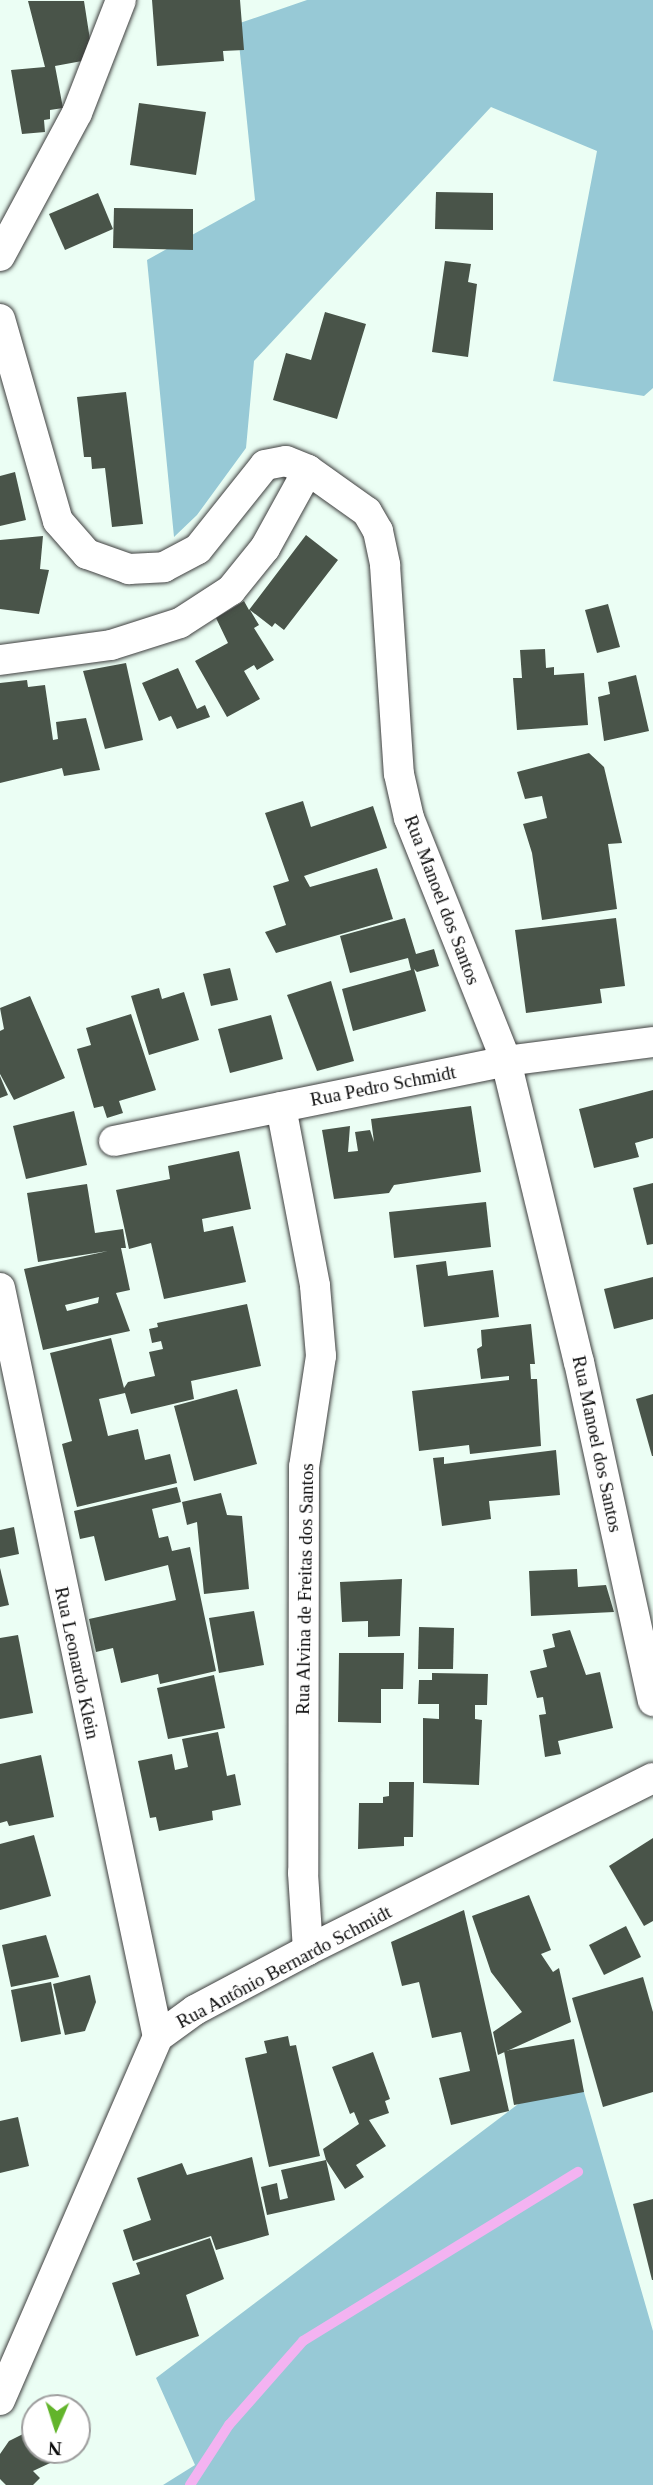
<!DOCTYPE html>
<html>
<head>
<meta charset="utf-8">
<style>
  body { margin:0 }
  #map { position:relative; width:653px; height:2485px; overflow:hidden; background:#ebfef4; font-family:Georgia,serif }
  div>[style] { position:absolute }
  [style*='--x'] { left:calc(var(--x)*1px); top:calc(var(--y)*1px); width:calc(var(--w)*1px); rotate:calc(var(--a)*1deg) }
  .forest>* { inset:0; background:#97c9d6 }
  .stream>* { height:10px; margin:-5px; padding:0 5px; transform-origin:5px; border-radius:5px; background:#f3b3f1 }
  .building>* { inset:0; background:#495449 }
  .roads { filter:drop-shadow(0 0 2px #3f3f3f) drop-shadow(0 0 2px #3f3f3f) }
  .street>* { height:30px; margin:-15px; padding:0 15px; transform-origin:15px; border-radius:15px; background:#fff }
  span { translate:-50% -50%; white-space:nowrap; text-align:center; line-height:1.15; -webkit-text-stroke:7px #fff; paint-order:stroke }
  .street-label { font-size:19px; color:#0c0c0c }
  .north { position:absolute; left:21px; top:2394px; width:70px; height:70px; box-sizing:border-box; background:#fff; border:2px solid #9e9e9e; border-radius:50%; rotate:183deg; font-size:19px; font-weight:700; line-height:28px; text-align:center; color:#0c0c0c }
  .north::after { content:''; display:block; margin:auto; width:24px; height:32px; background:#62b42b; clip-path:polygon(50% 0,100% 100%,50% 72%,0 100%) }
</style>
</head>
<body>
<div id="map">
  <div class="forest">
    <div style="clip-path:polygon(307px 0,653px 0,653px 388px,644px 396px,553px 381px,597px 151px,491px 107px,254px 361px,246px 448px,197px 515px,174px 537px,147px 260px,255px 200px,237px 24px)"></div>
    <div style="clip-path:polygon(575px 2061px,653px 2331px,653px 2485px,163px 2485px,195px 2465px,156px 2378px)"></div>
  </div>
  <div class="stream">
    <div style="--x:190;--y:2485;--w:72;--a:-57"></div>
    <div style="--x:229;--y:2425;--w:112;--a:-48.6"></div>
    <div style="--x:303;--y:2341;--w:323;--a:-31.6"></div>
  </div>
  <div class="building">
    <div style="clip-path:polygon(152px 0,240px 0,244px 50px,223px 51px,224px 61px,157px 66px)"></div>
    <div style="clip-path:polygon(28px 1px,84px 1px,93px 59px,55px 66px,63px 108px,50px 110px,50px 119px,44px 120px,45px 132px,22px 134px,11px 70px,45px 67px)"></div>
    <div style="clip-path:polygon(139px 103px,206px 112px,196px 175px,130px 165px)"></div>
    <div style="clip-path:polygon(436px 192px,493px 193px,493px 230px,435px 229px)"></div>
    <div style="clip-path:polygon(98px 193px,113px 229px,65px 250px,49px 214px)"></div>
    <div style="clip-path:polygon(114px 208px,193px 209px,193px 250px,113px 248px)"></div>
    <div style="clip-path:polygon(445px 261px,471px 264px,468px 282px,477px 284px,468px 357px,432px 352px)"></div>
    <div style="clip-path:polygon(325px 312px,366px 324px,337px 419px,273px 400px,286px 353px,311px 360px)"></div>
    <div style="clip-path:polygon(126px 392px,143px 524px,112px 527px,105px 468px,92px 469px,91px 457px,84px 457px,77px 397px)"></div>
    <div style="clip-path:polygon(15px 472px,26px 520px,0 526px,0 476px)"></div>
    <div style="clip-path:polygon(306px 535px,338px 560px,284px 630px,275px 623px,272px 627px,250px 610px,259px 625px,254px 628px,274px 660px,257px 670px,254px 665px,244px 671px,260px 699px,227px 717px,195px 661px,228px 643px,216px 618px,244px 601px,249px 610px)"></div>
    <div style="clip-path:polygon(43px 536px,40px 569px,49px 570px,39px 614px,0 609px,0 540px)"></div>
    <div style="clip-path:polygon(608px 604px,620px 647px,597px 653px,585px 610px)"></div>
    <div style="clip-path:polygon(545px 649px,546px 668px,554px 667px,554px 675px,584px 673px,588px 725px,517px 730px,513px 678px,522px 678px,520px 650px)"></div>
    <div style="clip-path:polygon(126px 663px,143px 740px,105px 749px,83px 671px)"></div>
    <div style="clip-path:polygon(178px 668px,197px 709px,205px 705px,210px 717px,177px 729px,171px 716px,159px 721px,142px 683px)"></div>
    <div style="clip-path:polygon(636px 675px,649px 731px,604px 741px,598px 697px,610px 694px,608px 682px)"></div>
    <div style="clip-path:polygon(27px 680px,28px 687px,45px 685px,53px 740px,58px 739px,56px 722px,86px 718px,100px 770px,64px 776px,62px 768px,0 783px,0 683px)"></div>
    <div style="clip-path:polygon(589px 753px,604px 767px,622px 843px,608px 844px,617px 909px,542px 920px,532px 853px,523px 824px,547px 818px,542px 796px,525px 799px,517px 772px)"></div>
    <div style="clip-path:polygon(303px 801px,311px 827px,373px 806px,387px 848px,304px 876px,310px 887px,377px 868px,393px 919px,276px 953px,265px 932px,286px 925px,273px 886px,289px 881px,265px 813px)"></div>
    <div style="clip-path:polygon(405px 918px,416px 954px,434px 949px,439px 966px,417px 972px,414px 969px,426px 1011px,353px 1031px,342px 989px,411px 970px,408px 958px,350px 973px,340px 936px)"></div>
    <div style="clip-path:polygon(616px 918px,625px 986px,600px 989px,602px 1003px,526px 1013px,515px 930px)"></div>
    <div style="clip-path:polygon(230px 968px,238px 1000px,211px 1006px,203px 974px)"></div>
    <div style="clip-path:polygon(331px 981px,354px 1061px,317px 1071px,287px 995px)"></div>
    <div style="clip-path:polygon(159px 988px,162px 999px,184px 992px,199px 1040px,149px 1055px,131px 996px)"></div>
    <div style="clip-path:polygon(30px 996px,65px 1078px,14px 1100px,0 1074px,0 1031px,4px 1029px,0 1008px)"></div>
    <div style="clip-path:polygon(131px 1014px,156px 1090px,119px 1101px,123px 1113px,107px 1118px,103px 1106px,94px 1108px,77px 1049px,91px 1045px,86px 1028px)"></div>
    <div style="clip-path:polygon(271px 1015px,283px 1059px,230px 1073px,218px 1029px)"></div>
    <div style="clip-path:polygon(0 1076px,8px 1095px,0 1098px)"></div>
    <div style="clip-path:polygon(653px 1090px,653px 1138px,635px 1143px,639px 1157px,594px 1168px,579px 1109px)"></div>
    <div style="clip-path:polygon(471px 1106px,481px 1172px,394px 1185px,389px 1193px,334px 1199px,322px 1130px,350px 1126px,348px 1152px,358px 1151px,355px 1132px,370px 1130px,374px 1142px,371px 1119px)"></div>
    <div style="clip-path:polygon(74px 1111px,87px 1165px,26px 1179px,13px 1126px)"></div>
    <div style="clip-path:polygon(239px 1151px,251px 1209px,202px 1219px,204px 1232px,233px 1226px,246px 1282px,164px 1299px,151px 1243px,129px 1249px,116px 1190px,170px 1179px,168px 1166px)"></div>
    <div style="clip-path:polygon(653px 1183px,653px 1244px,647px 1245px,633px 1188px)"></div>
    <div style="clip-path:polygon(evenodd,87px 1184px,95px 1233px,123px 1229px,126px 1248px,121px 1248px,130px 1290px,116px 1293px,130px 1331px,43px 1350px,24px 1269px,108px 1251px,38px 1262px,27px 1193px,87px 1184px,99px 1297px,98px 1303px,67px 1311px,65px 1305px,99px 1297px)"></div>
    <div style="clip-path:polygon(486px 1202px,491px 1247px,394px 1258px,389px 1212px)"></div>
    <div style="clip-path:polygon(446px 1261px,448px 1276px,493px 1270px,499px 1317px,424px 1327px,416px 1265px)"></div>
    <div style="clip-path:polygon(653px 1277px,653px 1319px,614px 1329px,604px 1289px)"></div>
    <div style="clip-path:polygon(247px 1304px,261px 1366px,191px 1381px,194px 1399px,131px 1414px,125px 1393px,99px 1399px,108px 1436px,138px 1429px,145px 1460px,170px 1454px,177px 1483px,77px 1507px,62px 1444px,72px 1441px,50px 1353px,111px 1338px,124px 1388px,128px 1382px,155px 1376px,149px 1352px,163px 1349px,161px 1341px,152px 1343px,149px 1329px,158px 1327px,157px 1323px)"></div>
    <div style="clip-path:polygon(531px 1324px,535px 1364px,530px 1364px,531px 1379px,537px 1379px,541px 1446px,470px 1454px,469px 1445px,419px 1451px,412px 1391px,509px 1380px,509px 1376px,481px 1379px,477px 1349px,482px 1346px,481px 1330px)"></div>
    <div style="clip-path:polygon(237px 1389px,257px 1464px,194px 1481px,174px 1406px)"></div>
    <div style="clip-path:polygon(653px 1394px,653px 1456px,652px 1456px,636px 1399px)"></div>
    <div style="clip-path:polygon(556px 1450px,560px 1495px,489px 1501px,491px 1519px,442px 1526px,433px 1458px,444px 1457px,444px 1464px)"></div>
    <div style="clip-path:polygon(177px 1487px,181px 1502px,152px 1509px,159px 1538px,168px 1536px,172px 1551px,190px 1547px,216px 1671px,160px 1684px,158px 1674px,121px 1683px,113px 1648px,96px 1652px,89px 1619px,176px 1600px,168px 1565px,105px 1581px,94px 1536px,80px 1539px,74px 1511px)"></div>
    <div style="clip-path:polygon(221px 1493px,227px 1515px,242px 1516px,249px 1589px,204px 1594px,197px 1522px,187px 1525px,182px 1502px)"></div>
    <div style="clip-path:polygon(14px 1527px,19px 1554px,0 1558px,0 1530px)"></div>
    <div style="clip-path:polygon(0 1568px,9px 1605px,0 1607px)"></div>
    <div style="clip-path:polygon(577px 1569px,578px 1587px,606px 1585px,614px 1612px,531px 1616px,529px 1571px)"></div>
    <div style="clip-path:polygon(402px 1579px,400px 1636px,368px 1637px,368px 1621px,342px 1622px,340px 1582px)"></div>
    <div style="clip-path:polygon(254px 1611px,264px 1665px,219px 1673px,209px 1618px)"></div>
    <div style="clip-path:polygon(419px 1627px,454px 1628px,453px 1669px,418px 1669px)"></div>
    <div style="clip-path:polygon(570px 1630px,586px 1675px,600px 1672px,613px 1728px,558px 1741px,561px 1754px,545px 1757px,539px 1715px,546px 1714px,543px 1697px,537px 1698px,530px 1671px,547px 1667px,543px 1650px,555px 1647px,552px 1634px)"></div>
    <div style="clip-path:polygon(18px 1635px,33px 1713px,0 1719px,0 1638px)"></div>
    <div style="clip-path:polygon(339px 1653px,404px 1653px,403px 1689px,381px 1689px,381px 1723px,338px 1722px)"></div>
    <div style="clip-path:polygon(432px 1673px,488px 1674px,487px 1705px,475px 1705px,475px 1719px,482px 1720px,479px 1785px,423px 1783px,423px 1718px,439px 1719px,439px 1704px,418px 1704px,419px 1680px,432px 1680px)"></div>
    <div style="clip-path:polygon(214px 1675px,225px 1728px,168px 1739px,157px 1688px)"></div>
    <div style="clip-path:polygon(218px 1732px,227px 1776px,235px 1774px,241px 1805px,212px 1811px,213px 1820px,159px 1831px,156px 1817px,150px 1818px,138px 1761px,172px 1754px,175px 1770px,188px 1767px,182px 1739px)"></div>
    <div style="clip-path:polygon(41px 1755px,54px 1817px,9px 1826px,7px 1821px,0 1823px,0 1764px)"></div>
    <div style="clip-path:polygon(389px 1782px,414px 1782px,413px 1837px,404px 1837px,404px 1846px,358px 1849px,359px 1803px,383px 1803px,383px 1797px,389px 1796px)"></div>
    <div style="clip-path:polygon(34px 1835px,51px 1896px,0 1910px,0 1844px)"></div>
    <div style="clip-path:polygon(653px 1838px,653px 1921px,644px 1926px,609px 1866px)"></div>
    <div style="clip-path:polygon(529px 1895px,551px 1950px,541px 1954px,553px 1972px,559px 1968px,571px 2022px,498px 2055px,493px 2032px,522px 2012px,491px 1972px,472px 1916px)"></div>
    <div style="clip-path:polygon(464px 1910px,509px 2111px,451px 2125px,439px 2078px,470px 2071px,461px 2032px,432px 2038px,419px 1982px,402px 1986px,391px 1942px)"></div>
    <div style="clip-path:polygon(626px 1926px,641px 1957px,604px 1975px,589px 1945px)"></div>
    <div style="clip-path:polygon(46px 1935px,59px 1977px,11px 1987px,2px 1945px)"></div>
    <div style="clip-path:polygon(90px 1975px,96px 2002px,85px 2031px,65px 2035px,53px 1984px)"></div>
    <div style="clip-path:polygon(643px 1977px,653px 2012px,653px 2092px,603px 2107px,572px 1998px)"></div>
    <div style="clip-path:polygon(51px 1982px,61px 2034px,21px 2042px,11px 1990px)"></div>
    <div style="clip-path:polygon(288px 2036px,290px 2046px,296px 2045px,320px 2156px,269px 2167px,245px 2058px,267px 2053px,264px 2041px)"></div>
    <div style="clip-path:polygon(574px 2039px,584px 2092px,514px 2105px,504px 2051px)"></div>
    <div style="clip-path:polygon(373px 2052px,390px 2099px,385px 2101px,389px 2113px,369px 2120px,386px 2146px,356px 2165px,364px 2177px,345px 2189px,326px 2160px,335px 2200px,267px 2215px,261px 2187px,277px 2183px,280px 2200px,288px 2198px,281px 2170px,326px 2160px,323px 2149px,359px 2124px,354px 2112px,350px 2114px,332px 2067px)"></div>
    <div style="clip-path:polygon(18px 2117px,29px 2166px,0 2173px,0 2121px)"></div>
    <div style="clip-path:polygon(252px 2157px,269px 2235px,216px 2250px,211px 2236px,133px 2261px,123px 2230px,151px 2220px,137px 2178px,182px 2163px,187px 2175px)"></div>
    <div style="clip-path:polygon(653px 2199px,653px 2280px,652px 2280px,633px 2204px)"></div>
    <div style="clip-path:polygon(210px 2238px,224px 2279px,186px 2295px,199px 2336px,136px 2356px,112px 2283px,140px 2274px,136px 2263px)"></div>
    <div style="clip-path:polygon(35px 2428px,35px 2450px,78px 2450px,33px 2471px,40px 2478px,33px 2485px,6px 2485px,0 2479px,0 2454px,9px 2441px)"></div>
  </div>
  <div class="roads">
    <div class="street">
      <div style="--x:0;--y:256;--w:162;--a:-61.7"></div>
      <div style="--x:77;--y:113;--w:121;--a:-68.7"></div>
      <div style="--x:0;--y:319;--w:210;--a:74"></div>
      <div style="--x:58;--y:521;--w:44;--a:48.7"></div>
      <div style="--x:87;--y:554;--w:45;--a:19.7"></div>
      <div style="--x:129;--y:569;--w:35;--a:-3"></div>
      <div style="--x:164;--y:567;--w:38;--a:-28"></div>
      <div style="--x:198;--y:549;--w:107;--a:-51.4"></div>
      <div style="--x:265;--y:465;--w:21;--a:-11"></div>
      <div style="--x:286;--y:461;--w:24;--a:22"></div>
      <div style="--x:308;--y:470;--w:72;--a:35.4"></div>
      <div style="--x:367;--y:512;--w:22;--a:60"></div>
      <div style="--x:378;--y:531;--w:35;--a:78"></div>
      <div style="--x:385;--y:565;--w:209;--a:86.2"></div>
      <div style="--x:399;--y:774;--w:45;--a:77.2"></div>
      <div style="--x:409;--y:818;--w:262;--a:68.2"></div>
      <div style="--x:506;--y:1061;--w:310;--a:76.4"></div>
      <div style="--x:579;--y:1362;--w:347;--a:77.7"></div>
      <div style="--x:0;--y:660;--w:112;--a:-7.7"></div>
      <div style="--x:111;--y:645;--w:72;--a:-17.7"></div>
      <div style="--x:180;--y:623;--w:61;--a:-32.9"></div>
      <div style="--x:231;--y:590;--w:54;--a:-51"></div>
      <div style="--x:265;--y:548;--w:89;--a:-61.1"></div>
      <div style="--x:281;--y:1107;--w:182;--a:79.2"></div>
      <div style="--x:315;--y:1286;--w:70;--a:85.1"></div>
      <div style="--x:321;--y:1356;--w:112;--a:98.7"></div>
      <div style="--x:304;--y:1467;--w:406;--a:90.1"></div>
      <div style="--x:303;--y:1873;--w:77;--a:86.3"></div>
      <div style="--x:114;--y:1141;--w:400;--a:-11.5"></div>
      <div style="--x:506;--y:1061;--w:148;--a:-7.4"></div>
      <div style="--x:0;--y:1288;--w:765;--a:78.09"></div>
      <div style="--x:0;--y:2400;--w:396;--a:-66.5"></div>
      <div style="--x:158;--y:2037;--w:46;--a:-36.1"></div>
      <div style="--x:195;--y:2010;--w:128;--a:-28"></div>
      <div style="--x:308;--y:1950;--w:385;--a:-26.5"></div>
    </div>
  </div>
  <div class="street-label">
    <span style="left:442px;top:900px;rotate:69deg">Rua Manoel dos Santos</span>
    <span style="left:383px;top:1086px;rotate:-11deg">Rua Pedro Schmidt</span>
    <span style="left:597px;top:1444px;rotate:78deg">Rua Manoel dos Santos</span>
    <span style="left:305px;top:1589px;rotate:-89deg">Rua Alvina de Freitas dos Santos</span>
    <span style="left:77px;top:1663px;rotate:78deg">Rua Leonardo Klein</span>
    <span style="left:284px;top:1967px;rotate:-28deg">Rua Antônio Bernardo Schmidt</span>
  </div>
  <div class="north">N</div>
</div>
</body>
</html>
